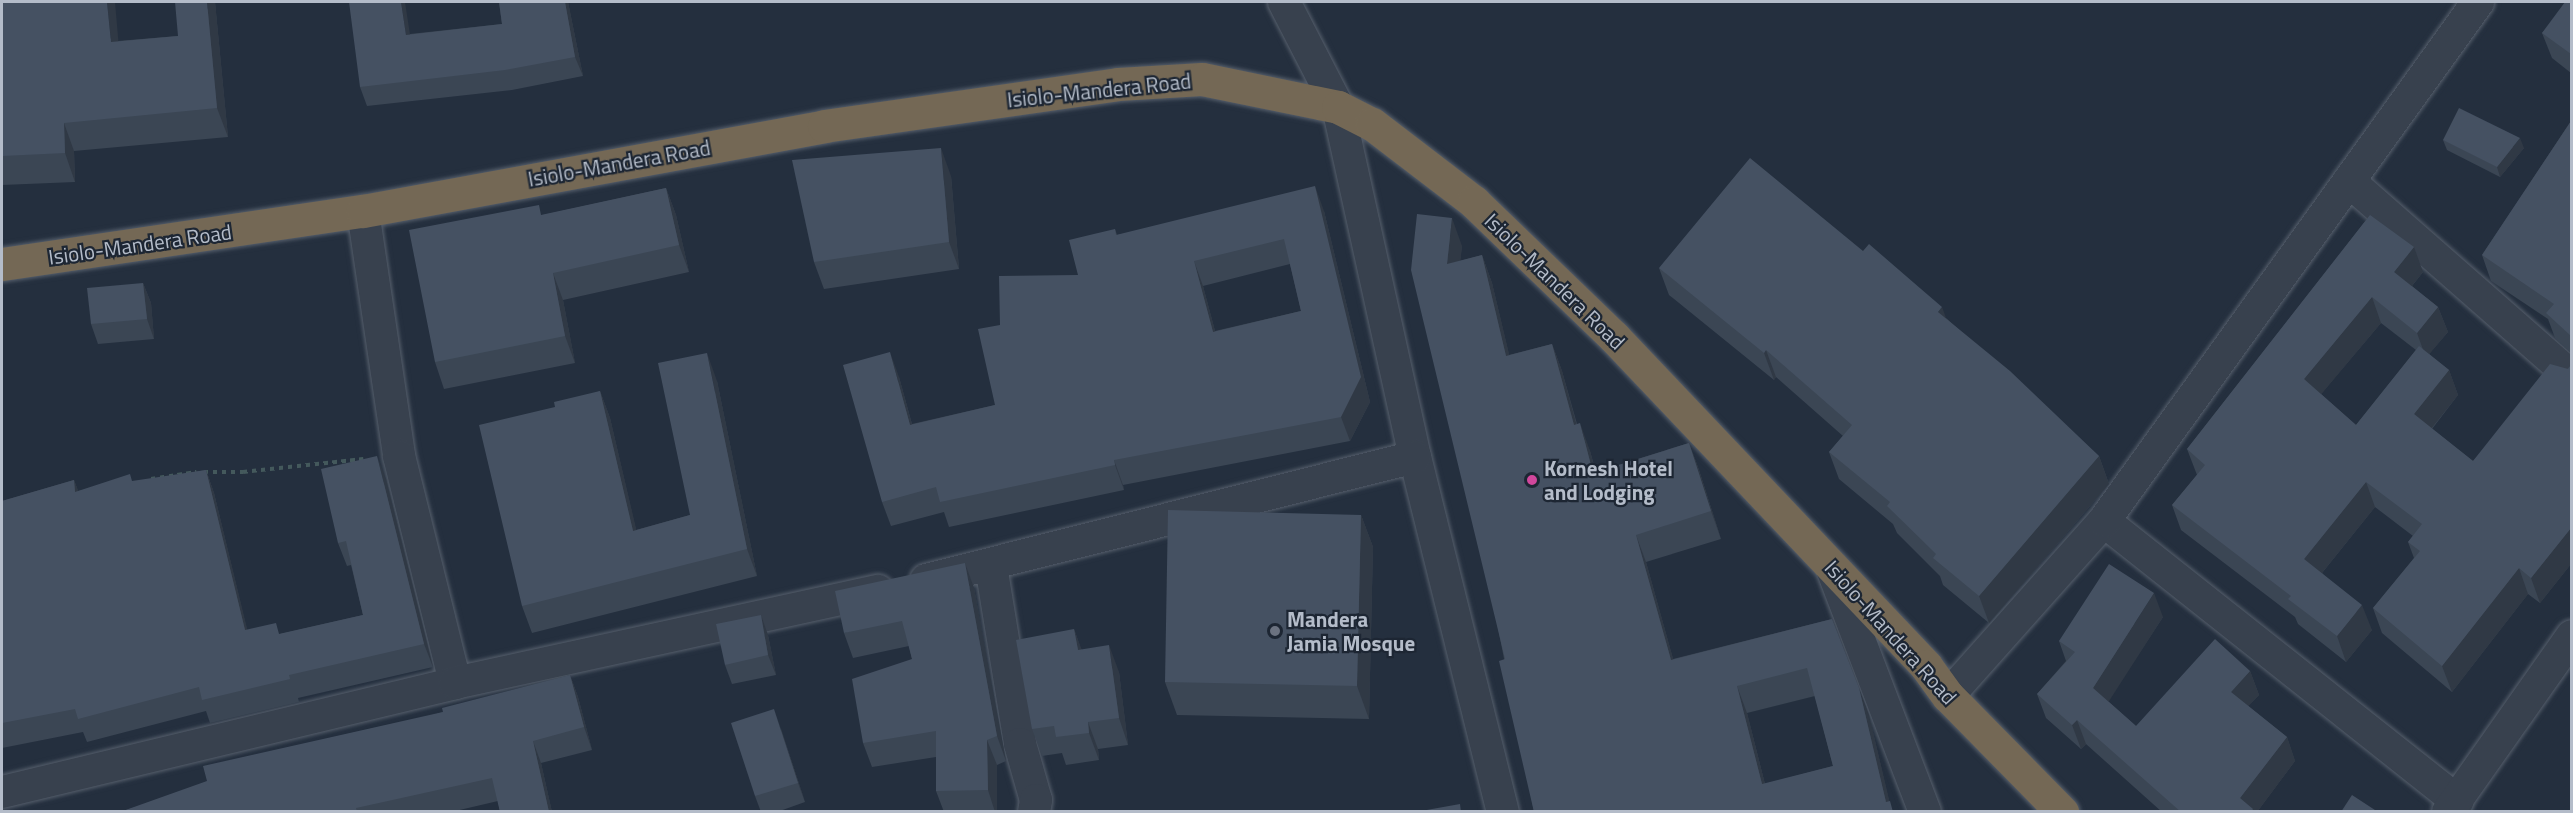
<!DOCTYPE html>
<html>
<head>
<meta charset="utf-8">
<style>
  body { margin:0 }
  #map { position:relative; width:2573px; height:813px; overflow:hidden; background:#242f3e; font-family:"Titillium Web",sans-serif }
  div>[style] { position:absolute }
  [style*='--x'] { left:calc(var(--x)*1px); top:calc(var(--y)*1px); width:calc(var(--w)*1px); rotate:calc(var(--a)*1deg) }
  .path>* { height:4px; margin-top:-2px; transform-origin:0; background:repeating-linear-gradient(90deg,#44595c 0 4.5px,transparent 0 9px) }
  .roads { filter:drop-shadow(0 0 2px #565f6c) drop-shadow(0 0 2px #565f6c) }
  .street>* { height:32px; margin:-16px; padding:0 16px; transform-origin:16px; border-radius:16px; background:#38414e }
  .highway>* { height:33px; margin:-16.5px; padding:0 16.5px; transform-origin:16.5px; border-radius:16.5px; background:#746855 }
  .wall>* { inset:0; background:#3b4654 }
  .shaded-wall>* { inset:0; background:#303945 }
  .building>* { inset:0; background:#455162 }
  .dots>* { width:16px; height:16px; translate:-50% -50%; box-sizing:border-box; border:3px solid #1d2633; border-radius:50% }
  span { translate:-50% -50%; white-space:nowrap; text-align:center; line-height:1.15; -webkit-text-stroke:4.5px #1d2633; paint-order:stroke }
  .street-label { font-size:21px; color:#b4bcc9 }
  .poi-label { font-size:21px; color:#b4bcc9; font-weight:700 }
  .left { translate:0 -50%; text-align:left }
  .frame { position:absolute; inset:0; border:3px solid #b4bcc9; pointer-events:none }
</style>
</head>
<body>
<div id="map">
  <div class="path">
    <div style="--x:204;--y:472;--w:39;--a:0"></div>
    <div style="--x:243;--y:472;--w:121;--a:-6.2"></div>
    <div style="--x:151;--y:479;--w:46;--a:-8.8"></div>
  </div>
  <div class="roads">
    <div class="street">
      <div style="--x:1284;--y:2;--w:118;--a:62.8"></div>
      <div style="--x:1338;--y:107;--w:358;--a:77.6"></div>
      <div style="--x:1415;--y:457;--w:366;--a:76.1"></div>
      <div style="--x:2349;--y:181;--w:297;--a:41.3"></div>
      <div style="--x:363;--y:211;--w:248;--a:81.6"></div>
      <div style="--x:399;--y:456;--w:234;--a:76.1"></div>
      <div style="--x:2104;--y:521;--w:451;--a:38.4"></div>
      <div style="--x:991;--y:566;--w:180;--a:80.7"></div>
      <div style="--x:1020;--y:744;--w:58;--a:74.1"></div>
      <div style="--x:1036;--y:800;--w:12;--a:99"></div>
      <div style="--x:1831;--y:566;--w:263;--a:69.1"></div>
      <div style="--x:926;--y:580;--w:504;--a:-14.12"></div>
      <div style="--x:1948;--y:696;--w:234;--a:-48.3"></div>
      <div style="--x:2104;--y:521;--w:640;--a:-54.22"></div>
      <div style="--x:2;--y:792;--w:466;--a:-13.5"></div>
      <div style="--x:455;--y:683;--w:433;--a:-12.3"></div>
      <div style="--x:2448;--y:812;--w:215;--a:-54.8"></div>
    </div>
    <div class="highway">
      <div style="--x:2;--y:264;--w:365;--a:-8.4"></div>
      <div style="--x:363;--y:211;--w:469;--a:-10.4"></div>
      <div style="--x:824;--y:126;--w:297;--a:-8.1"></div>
      <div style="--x:1118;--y:84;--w:84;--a:-3.4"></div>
      <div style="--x:1202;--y:79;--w:139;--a:11.6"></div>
      <div style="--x:1338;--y:107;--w:38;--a:27"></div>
      <div style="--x:1372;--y:124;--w:128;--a:37.4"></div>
      <div style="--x:1474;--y:202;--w:194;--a:44"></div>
      <div style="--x:1614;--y:337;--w:453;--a:46.5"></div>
      <div style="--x:1926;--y:666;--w:37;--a:54"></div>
      <div style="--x:1948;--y:696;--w:163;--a:45.5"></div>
    </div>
  </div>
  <div class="wall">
    <div style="clip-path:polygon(2px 2px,118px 41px,178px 36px,215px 2px,228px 137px,74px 151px,75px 182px,2px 185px)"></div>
    <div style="clip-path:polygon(499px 2px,568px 2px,583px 76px,512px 90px,367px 106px,360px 87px,410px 34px,502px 24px)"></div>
    <div style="clip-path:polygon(2571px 2px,2571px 73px,2552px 58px,2542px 33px)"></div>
    <div style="clip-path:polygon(2571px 121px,2571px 353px,2555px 338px,2548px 319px,2491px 281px,2482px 255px)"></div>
    <div style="clip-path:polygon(2443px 140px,2524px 148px,2500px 177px,2447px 150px)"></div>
    <div style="clip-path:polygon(951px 176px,959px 269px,824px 289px,814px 262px)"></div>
    <div style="clip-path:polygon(666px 188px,676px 215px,689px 272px,563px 300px,575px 363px,444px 389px,435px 362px,543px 215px)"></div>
    <div style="clip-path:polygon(evenodd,1324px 211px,1370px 402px,1350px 441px,1123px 485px,1124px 490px,949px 527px,944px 512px,891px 526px,882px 502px,899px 377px,912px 424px,995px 405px,1000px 325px,1078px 275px,1115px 229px,1117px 235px,1324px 211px,1290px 264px,1301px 311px,1215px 331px,1203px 286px,1290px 264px)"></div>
    <div style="clip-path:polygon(evenodd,1417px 214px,1462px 246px,1460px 261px,1482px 255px,1492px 283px,1509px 355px,1552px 344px,1562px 371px,1577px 424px,1590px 451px,1596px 472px,1689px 443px,1699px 470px,1721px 539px,1646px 562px,1673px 659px,1832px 619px,1869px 715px,1889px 801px,1534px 812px,1417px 214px,1815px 696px,1833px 766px,1765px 784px,1747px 713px,1815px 696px)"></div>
    <div style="clip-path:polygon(evenodd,2370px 215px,2423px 272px,2412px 286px,2438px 307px,2448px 332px,2429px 354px,2449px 370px,2458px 395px,2432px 429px,2473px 461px,2571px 365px,2571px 564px,2540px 603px,2528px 594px,2452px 692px,2382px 633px,2373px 608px,2414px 558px,2408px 542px,2413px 536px,2375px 507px,2322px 573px,2372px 630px,2346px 662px,2298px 624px,2295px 617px,2181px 530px,2172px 505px,2197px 475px,2187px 449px,2370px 215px,2381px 323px,2416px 350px,2356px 425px,2321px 394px,2381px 323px)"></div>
    <div style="clip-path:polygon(1659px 268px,1946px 318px,2099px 456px,2109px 484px,1989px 623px,1943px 585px,1940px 576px,1897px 533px,1893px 524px,1839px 479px,1829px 452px,1843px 436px,1776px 377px,1774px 380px,1669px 295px)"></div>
    <div style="clip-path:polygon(143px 283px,151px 303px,154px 339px,98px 344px,91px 324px)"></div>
    <div style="clip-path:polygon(717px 381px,757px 576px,532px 633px,522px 606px,555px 407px,600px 391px,610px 418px,636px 530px,690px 515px)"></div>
    <div style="clip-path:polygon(206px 470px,214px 493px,247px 630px,280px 634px,363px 615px,351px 565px,347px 566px,338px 543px,386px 479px,433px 667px,298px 698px,299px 702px,210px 723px,206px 711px,87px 742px,83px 732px,2px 748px,2px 501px,74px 480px,78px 491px)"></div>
    <div style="clip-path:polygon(1361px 515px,1373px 547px,1369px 719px,1177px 715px,1165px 682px)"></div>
    <div style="clip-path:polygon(974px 588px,1006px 761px,997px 765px,997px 812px,944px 812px,936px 791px,936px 757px,872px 767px,863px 743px,912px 659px,909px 646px,853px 658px,844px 633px)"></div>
    <div style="clip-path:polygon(2163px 617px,2108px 701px,2136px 726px,2250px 671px,2259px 695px,2248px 706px,2287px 737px,2295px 761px,2257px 812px,2162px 812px,2086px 744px,2081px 749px,2046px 718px,2037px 694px,2066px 661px,2059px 641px)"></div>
    <div style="clip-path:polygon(1074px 629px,1081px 649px,1119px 672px,1128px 745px,1098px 749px,1099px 760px,1066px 765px,1062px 753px,1042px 756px,1032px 729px)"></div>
    <div style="clip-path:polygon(768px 635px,776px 675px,732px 684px,725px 665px)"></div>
    <div style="clip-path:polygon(570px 675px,578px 697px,592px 750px,541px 763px,552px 812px,500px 812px,498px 801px,451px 812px,120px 812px,443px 712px)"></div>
    <div style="clip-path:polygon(781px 729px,805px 802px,777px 812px,761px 812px,755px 796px)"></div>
  </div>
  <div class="shaded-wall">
    <div style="clip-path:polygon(107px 2px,115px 2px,121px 71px,111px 42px)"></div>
    <div style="clip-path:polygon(207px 2px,215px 2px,228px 137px,217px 108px)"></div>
    <div style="clip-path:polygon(401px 2px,405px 2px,413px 54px,406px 35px)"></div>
    <div style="clip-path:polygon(565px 2px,568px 2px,583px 76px,575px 57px)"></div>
    <div style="clip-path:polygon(64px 123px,74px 151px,75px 182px,65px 153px)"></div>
    <div style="clip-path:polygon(2520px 138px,2524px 148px,2500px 177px,2497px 167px)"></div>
    <div style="clip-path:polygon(941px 148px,951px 176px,959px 269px,949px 242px)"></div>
    <div style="clip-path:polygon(1315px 186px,1324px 211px,1370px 402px,1350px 441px,1341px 417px)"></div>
    <div style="clip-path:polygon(666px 188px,676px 215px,689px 272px,679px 245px)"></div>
    <div style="clip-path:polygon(1452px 218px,1462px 246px,1457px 291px,1447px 264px)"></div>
    <div style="clip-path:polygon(2414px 247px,2423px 272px,2403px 297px,2394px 272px)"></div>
    <div style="clip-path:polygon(1482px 255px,1492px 283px,1516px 383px,1506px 356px)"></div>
    <div style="clip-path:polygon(1194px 261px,1203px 286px,1222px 357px,1213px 332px)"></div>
    <div style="clip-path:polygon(553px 273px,563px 300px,575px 363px,565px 336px)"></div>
    <div style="clip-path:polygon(143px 283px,151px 303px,154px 339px,147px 319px)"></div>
    <div style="clip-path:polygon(2372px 297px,2381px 323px,2313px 404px,2304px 379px)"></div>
    <div style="clip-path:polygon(1942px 307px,1952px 334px,1938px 312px)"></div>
    <div style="clip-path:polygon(2438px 307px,2448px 332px,2426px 358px,2417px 333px)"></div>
    <div style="clip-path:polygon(1552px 344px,1562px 371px,1584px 452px,1574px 425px)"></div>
    <div style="clip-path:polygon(1766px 350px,1776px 377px,1774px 380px,1764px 353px)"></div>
    <div style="clip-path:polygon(890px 352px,899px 377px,919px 450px,910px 425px)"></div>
    <div style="clip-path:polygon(707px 353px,717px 381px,757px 576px,747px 549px)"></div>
    <div style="clip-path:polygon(2449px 370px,2458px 395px,2423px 439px,2414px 414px)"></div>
    <div style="clip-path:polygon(600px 391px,610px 418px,643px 558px,633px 531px)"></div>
    <div style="clip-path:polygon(1580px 423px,1590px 451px,1603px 500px,1593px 473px)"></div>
    <div style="clip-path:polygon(1689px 443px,1699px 470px,1721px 539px,1711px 511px)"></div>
    <div style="clip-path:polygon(377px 456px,386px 479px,433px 667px,424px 644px)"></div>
    <div style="clip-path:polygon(2099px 456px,2109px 484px,1989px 623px,1979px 596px)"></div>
    <div style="clip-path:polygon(1114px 460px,1123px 485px,1124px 490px,1115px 465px)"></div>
    <div style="clip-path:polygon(206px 470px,214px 493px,253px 653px,245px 630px)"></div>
    <div style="clip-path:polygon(74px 480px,83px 503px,75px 492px)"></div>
    <div style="clip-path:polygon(2366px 482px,2375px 507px,2313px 584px,2304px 559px)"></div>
    <div style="clip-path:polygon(1361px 515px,1373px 547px,1369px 719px,1357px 686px)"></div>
    <div style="clip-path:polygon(2571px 528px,2571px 564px,2540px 603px,2531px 578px)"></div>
    <div style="clip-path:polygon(1636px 535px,1646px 562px,1681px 687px,1671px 660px)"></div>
    <div style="clip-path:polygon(965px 563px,974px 588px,1006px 761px,997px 736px)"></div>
    <div style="clip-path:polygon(2519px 568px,2528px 594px,2452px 692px,2442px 666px)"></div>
    <div style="clip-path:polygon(2154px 593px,2163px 617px,2102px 712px,2093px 688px)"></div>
    <div style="clip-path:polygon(2362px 605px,2372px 630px,2346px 662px,2337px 636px)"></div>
    <div style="clip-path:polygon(761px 615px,768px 635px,776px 675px,768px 655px)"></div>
    <div style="clip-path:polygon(1074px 629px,1084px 656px,1078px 650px)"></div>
    <div style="clip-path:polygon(1109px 645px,1119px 672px,1128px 745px,1119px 718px)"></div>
    <div style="clip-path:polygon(2250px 671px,2259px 695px,2239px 716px,2231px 692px)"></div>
    <div style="clip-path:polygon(570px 675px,578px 697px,592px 750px,584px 727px)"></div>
    <div style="clip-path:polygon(1737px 686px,1747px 713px,1772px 812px,1762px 784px)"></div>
    <div style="clip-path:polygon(1859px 688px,1869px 715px,1892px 812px,1886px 802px)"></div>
    <div style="clip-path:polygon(774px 709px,781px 729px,805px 802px,798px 783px)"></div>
    <div style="clip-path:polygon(2077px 720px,2086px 744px,2081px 749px,2072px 725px)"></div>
    <div style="clip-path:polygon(1088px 722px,1098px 749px,1099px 760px,1089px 733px)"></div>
    <div style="clip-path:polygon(2287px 737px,2295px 761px,2257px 812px,2245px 812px,2240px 798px)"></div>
    <div style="clip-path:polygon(987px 740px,997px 765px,997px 812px,995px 812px,988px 790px)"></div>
    <div style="clip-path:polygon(533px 741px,541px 763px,552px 812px,549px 812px)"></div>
  </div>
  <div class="building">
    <div style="clip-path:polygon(2px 2px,107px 2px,111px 42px,178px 36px,175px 2px,207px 2px,217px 108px,64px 123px,65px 153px,2px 156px)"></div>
    <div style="clip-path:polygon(349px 2px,401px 2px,406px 35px,502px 24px,499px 2px,565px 2px,575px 57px,505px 70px,360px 87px)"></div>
    <div style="clip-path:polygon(2565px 2px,2571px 2px,2571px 54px,2542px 33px)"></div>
    <div style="clip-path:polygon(2459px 108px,2520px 138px,2497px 167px,2443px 140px)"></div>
    <div style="clip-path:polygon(2571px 121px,2571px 336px,2546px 313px,2554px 304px,2482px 255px)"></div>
    <div style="clip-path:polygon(941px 148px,949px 242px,814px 262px,792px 160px)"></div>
    <div style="clip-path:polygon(1750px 158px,1863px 251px,1869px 244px,1942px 307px,1938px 312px,2010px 371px,2099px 456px,1979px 596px,1933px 558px,1936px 554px,1887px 506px,1890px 502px,1829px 452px,1852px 425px,1766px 350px,1764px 353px,1659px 268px)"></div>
    <div style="clip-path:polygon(evenodd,1315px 186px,1361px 377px,1341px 417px,1114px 460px,1115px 465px,940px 502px,936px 487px,882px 502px,843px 365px,890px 352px,910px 425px,995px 405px,978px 329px,1000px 325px,999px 276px,1078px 275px,1069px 240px,1115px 229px,1116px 235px,1315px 186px,1284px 239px,1301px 311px,1213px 332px,1194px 261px,1284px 239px)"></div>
    <div style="clip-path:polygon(666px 188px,679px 245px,553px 273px,565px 336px,435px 362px,409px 230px,539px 205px,541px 215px)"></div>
    <div style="clip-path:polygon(evenodd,1417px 214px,1452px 218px,1447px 264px,1482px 255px,1506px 356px,1552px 344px,1574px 425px,1580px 423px,1593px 473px,1689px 443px,1711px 511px,1636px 535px,1671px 660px,1832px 619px,1859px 688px,1886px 802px,1890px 801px,1893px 812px,1534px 812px,1499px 661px,1505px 659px,1411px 270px,1417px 214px,1807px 668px,1833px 766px,1762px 784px,1737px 686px,1807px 668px)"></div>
    <div style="clip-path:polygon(2370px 215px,2414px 247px,2394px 272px,2438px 307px,2417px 333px,2372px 297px,2304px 379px,2356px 425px,2419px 346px,2449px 370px,2414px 414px,2473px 461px,2550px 364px,2568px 369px,2571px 365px,2571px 528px,2531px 578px,2519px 568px,2442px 666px,2373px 608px,2420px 551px,2408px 542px,2422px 524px,2366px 482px,2304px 559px,2362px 605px,2337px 636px,2288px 599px,2291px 596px,2172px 505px,2205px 465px,2187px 449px)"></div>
    <div style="clip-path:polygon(143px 283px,147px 319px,91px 324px,87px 288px)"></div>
    <div style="clip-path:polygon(707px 353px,747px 549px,522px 606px,479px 425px,555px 407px,554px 402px,600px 391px,633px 531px,690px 515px,658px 363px)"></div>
    <div style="clip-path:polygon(377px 456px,424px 644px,289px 675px,290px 679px,202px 700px,199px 687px,78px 719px,75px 709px,2px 723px,2px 501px,74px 480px,75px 492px,130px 474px,132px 481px,206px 470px,245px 630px,276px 623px,279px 634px,363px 615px,346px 541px,338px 543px,321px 469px)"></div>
    <div style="clip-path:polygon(1168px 510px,1361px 515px,1357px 686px,1165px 682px)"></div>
    <div style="clip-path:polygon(965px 563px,997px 736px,987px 740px,988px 790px,936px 791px,936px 731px,863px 743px,852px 679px,912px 659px,902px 621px,844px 633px,835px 591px)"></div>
    <div style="clip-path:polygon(2109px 564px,2154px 593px,2093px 688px,2136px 726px,2215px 639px,2250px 671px,2231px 692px,2287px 737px,2240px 798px,2253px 809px,2251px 812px,2181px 812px,2077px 720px,2072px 725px,2037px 694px,2075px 652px,2059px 641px)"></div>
    <div style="clip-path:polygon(761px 615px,768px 655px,725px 665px,716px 624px)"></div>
    <div style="clip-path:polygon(1074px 629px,1078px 650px,1109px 645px,1119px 718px,1088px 722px,1089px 733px,1056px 737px,1054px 726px,1032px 729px,1016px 640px)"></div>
    <div style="clip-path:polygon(570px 675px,584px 727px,533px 741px,549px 812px,500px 812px,492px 778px,356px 808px,357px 812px,120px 812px,207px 781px,203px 766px,443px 712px,442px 708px)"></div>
    <div style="clip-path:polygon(774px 709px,798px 783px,755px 796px,731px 723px)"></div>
    <div style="clip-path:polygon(2352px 795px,2378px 812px,2341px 812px)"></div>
    <div style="clip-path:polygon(1460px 804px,1461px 812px,1421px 812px,1421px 811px)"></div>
  </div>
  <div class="dots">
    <div style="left:1532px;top:480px;background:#d1479c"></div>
    <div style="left:1275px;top:631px;background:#6b7280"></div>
  </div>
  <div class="street-label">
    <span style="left:1099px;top:90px;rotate:-6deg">Isiolo-Mandera Road</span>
    <span style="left:619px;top:163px;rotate:-10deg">Isiolo-Mandera Road</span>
    <span style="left:140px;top:244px;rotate:-8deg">Isiolo-Mandera Road</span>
    <span style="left:1555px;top:281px;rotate:44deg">Isiolo-Mandera Road</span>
    <span style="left:1891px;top:632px;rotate:48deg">Isiolo-Mandera Road</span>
  </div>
  <div class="poi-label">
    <span class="left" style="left:1544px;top:480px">Kornesh Hotel<br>and Lodging</span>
    <span class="left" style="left:1287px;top:631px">Mandera<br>Jamia Mosque</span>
  </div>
  <div class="frame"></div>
</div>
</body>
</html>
